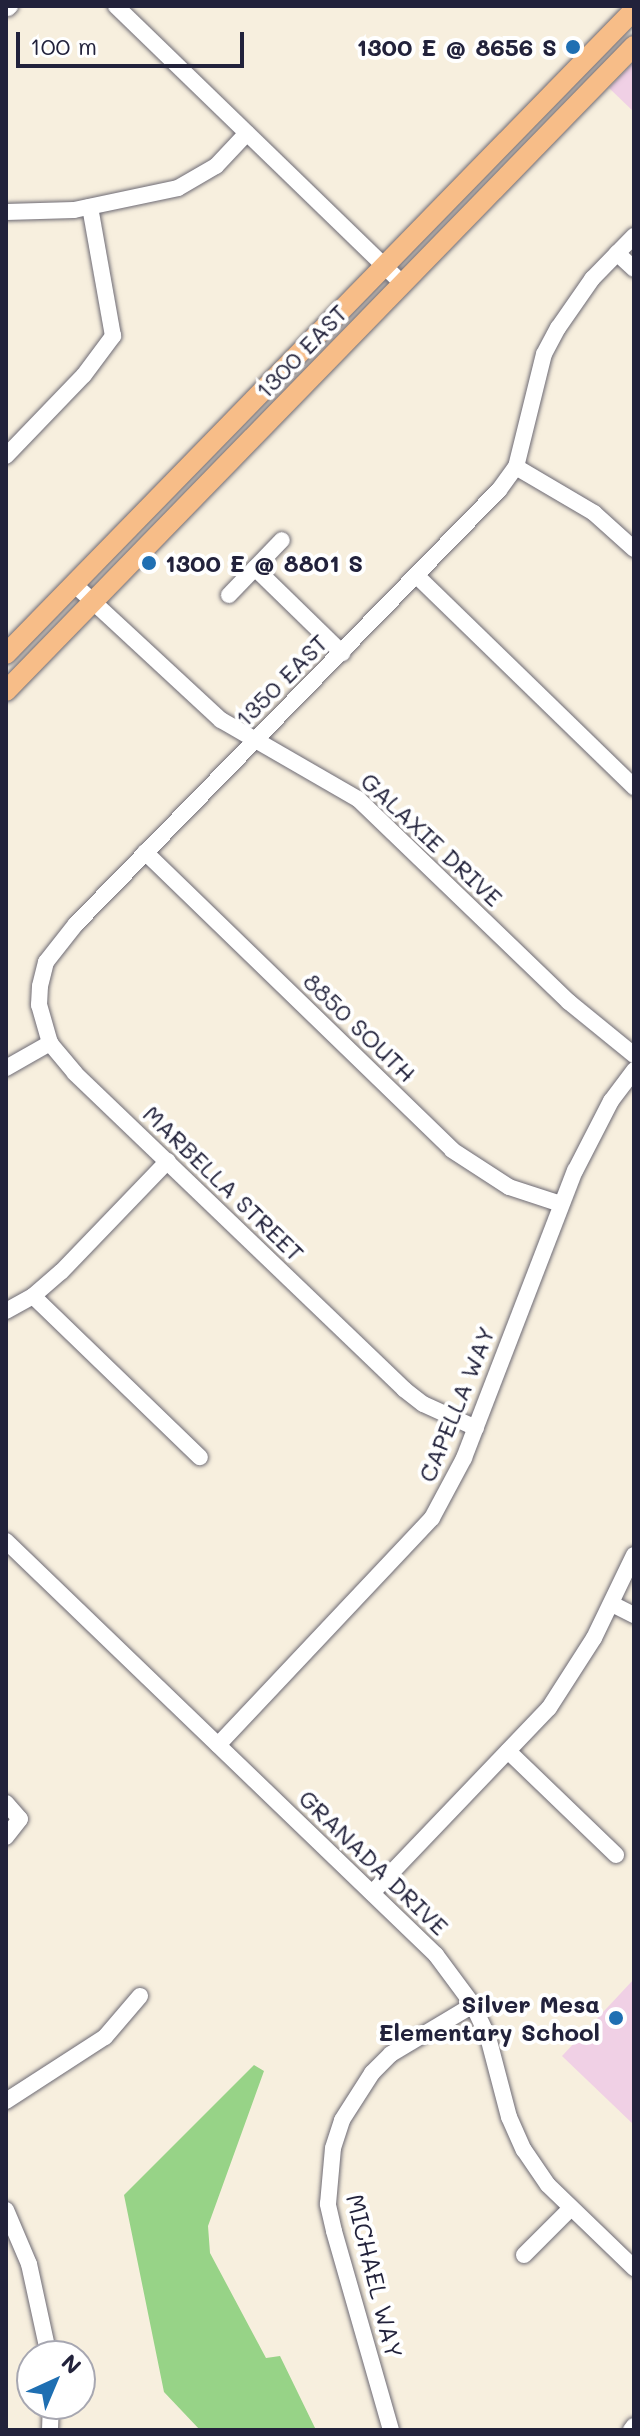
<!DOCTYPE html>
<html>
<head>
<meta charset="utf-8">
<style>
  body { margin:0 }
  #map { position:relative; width:640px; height:2436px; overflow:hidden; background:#f7efde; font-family:Mali,sans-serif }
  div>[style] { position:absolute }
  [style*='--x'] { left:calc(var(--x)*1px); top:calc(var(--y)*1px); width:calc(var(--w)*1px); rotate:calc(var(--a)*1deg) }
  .built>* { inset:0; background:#f0d0e5 }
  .green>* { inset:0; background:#97d387 }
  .roads { filter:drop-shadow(0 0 2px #6d6a74) drop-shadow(0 0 2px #6d6a74) }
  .minor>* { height:16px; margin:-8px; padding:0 8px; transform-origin:8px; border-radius:8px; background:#fff }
  .major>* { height:20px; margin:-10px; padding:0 10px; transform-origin:10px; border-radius:10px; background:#f7bd88 }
  .dots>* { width:22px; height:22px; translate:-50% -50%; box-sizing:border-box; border:4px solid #fff; border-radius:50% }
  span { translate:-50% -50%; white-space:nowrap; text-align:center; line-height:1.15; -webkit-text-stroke:8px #fff; paint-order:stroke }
  .poi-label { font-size:24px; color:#22223b; font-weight:700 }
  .right { translate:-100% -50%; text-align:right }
  .left { translate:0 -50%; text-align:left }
  .street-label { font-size:24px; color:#22223b }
  .frame { position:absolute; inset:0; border:8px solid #22223b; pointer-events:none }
  .north { position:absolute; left:16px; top:2340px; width:80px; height:80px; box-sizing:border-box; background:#fff; border:2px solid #a7a7b1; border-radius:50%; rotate:44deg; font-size:22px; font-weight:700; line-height:32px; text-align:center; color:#22223b }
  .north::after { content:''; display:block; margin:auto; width:28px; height:36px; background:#1f6fb2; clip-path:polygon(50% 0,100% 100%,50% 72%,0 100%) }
  .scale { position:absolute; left:16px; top:32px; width:228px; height:36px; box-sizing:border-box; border:4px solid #22223b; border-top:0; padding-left:10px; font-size:24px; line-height:28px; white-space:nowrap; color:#22223b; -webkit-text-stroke:6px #fff; paint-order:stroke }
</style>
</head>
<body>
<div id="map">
  <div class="built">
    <div style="clip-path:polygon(634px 62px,634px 112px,609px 88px)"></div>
    <div style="clip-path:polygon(634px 1979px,634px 2125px,562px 2056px)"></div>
  </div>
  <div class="green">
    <div style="clip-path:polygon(254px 2065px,264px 2071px,208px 2226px,210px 2253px,266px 2358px,280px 2356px,316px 2430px,200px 2430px,164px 2392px,124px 2195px)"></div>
  </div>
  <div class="roads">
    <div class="minor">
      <div style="--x:116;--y:6;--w:400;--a:44.1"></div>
      <div style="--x:8;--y:8;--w:3;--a:-45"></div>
      <div style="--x:6;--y:212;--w:68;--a:-1.7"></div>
      <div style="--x:74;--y:210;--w:106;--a:-11.9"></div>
      <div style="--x:178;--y:188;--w:44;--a:-30.1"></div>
      <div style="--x:216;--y:166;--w:45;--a:-46.8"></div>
      <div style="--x:617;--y:253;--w:23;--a:43"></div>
      <div style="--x:6;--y:456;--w:112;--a:-46.1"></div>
      <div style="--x:84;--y:375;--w:49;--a:-53.4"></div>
      <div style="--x:113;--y:336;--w:131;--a:-100.1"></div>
      <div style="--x:516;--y:467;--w:91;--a:30.5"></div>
      <div style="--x:594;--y:513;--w:54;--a:42"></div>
      <div style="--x:255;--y:568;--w:122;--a:44.3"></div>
      <div style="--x:417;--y:576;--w:303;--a:44.2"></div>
      <div style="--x:74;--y:584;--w:200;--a:42.8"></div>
      <div style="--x:221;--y:720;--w:158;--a:30"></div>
      <div style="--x:358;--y:799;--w:293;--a:43.9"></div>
      <div style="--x:569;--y:1002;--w:84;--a:39.2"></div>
      <div style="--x:229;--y:595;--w:76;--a:-46.1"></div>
      <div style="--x:145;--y:852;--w:428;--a:44.1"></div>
      <div style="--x:452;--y:1150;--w:68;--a:33"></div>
      <div style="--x:509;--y:1187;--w:55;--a:18.1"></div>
      <div style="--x:6;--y:1068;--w:51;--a:-29.6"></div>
      <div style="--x:33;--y:1296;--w:232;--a:44"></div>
      <div style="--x:6;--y:1311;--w:31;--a:-29"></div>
      <div style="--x:33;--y:1296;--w:37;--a:-41"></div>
      <div style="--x:61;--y:1272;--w:154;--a:-46.1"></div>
      <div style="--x:476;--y:1428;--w:58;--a:-155.6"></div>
      <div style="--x:423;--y:1404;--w:24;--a:-142"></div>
      <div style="--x:404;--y:1389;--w:456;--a:-136.2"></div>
      <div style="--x:75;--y:1073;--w:39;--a:-130"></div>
      <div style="--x:50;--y:1043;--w:40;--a:-106"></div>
      <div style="--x:39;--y:1005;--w:19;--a:-87"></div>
      <div style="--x:40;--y:986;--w:25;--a:-76"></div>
      <div style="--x:46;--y:962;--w:48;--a:-51.7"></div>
      <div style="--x:76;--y:924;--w:606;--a:-45.74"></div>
      <div style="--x:499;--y:490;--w:29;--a:-54"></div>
      <div style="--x:516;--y:467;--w:116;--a:-76.1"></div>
      <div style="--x:544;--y:354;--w:30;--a:-62"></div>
      <div style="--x:558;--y:328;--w:60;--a:-55.2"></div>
      <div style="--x:592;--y:279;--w:60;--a:-45.7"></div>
      <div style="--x:6;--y:1541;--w:597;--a:43.91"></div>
      <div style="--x:436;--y:1955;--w:62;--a:53.5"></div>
      <div style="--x:473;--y:2005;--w:35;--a:65"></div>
      <div style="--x:488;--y:2037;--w:83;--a:75.3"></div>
      <div style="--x:509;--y:2117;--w:36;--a:66"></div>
      <div style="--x:524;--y:2150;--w:42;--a:55.6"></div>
      <div style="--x:548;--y:2185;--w:120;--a:44"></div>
      <div style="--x:612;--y:1604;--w:25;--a:27"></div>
      <div style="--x:218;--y:1745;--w:312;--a:-46.7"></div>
      <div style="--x:432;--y:1518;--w:68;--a:-61.9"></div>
      <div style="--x:464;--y:1458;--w:308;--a:-68.9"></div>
      <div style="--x:575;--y:1171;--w:79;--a:-62.8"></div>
      <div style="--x:611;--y:1101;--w:39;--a:-53"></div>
      <div style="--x:508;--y:1751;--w:150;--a:43.9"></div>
      <div style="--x:6;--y:1803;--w:21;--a:49"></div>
      <div style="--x:20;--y:1819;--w:23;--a:128"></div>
      <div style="--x:372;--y:1893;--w:256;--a:-46.3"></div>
      <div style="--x:549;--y:1708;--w:83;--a:-57.3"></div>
      <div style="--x:594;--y:1638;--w:92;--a:-64.3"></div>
      <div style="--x:6;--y:2101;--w:118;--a:-32.9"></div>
      <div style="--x:105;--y:2037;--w:54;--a:-49.5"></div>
      <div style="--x:6;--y:2210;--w:59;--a:66.9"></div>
      <div style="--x:29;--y:2264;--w:94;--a:77.7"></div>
      <div style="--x:524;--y:2255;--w:66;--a:-45"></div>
      <div style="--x:50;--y:2430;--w:26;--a:-88"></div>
      <div style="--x:391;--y:2430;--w:207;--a:-106"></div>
      <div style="--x:334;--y:2231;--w:28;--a:-103"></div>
      <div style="--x:328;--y:2204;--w:56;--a:-84.9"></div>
      <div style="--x:333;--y:2148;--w:29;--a:-72"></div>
      <div style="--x:342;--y:2120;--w:56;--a:-57.4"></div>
      <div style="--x:372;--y:2073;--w:27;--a:-45"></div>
      <div style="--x:391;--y:2054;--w:96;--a:-30.9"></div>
      <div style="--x:631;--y:2430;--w:5;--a:-53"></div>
    </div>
    <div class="major">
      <div style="--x:6;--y:654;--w:900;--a:-45.72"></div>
      <div style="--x:6;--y:691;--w:900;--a:-45.77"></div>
    </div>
  </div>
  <div class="dots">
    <div style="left:573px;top:47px;background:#1f6fb2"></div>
    <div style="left:149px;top:563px;background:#1f6fb2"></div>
    <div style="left:616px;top:2018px;background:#1f6fb2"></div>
  </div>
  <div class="poi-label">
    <span class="right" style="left:557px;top:47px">1300 E @ 8656 S</span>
    <span class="left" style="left:165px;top:563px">1300 E @ 8801 S</span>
    <span class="right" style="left:600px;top:2018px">Silver Mesa<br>Elementary School</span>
  </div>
  <div class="street-label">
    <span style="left:301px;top:351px;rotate:-46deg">1300 EAST</span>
    <span style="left:281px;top:680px;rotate:-45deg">1350 EAST</span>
    <span style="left:432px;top:839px;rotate:43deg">GALAXIE DRIVE</span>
    <span style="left:360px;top:1027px;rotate:44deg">8850 SOUTH</span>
    <span style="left:224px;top:1183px;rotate:44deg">MARBELLA STREET</span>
    <span style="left:456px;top:1404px;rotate:-68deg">CAPELLA WAY</span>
    <span style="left:374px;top:1862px;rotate:44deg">GRANADA DRIVE</span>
    <span style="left:375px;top:2276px;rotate:76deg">MICHAEL WAY</span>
  </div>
  <div class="frame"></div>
  <div class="north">N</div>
  <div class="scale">100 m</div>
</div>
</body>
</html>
